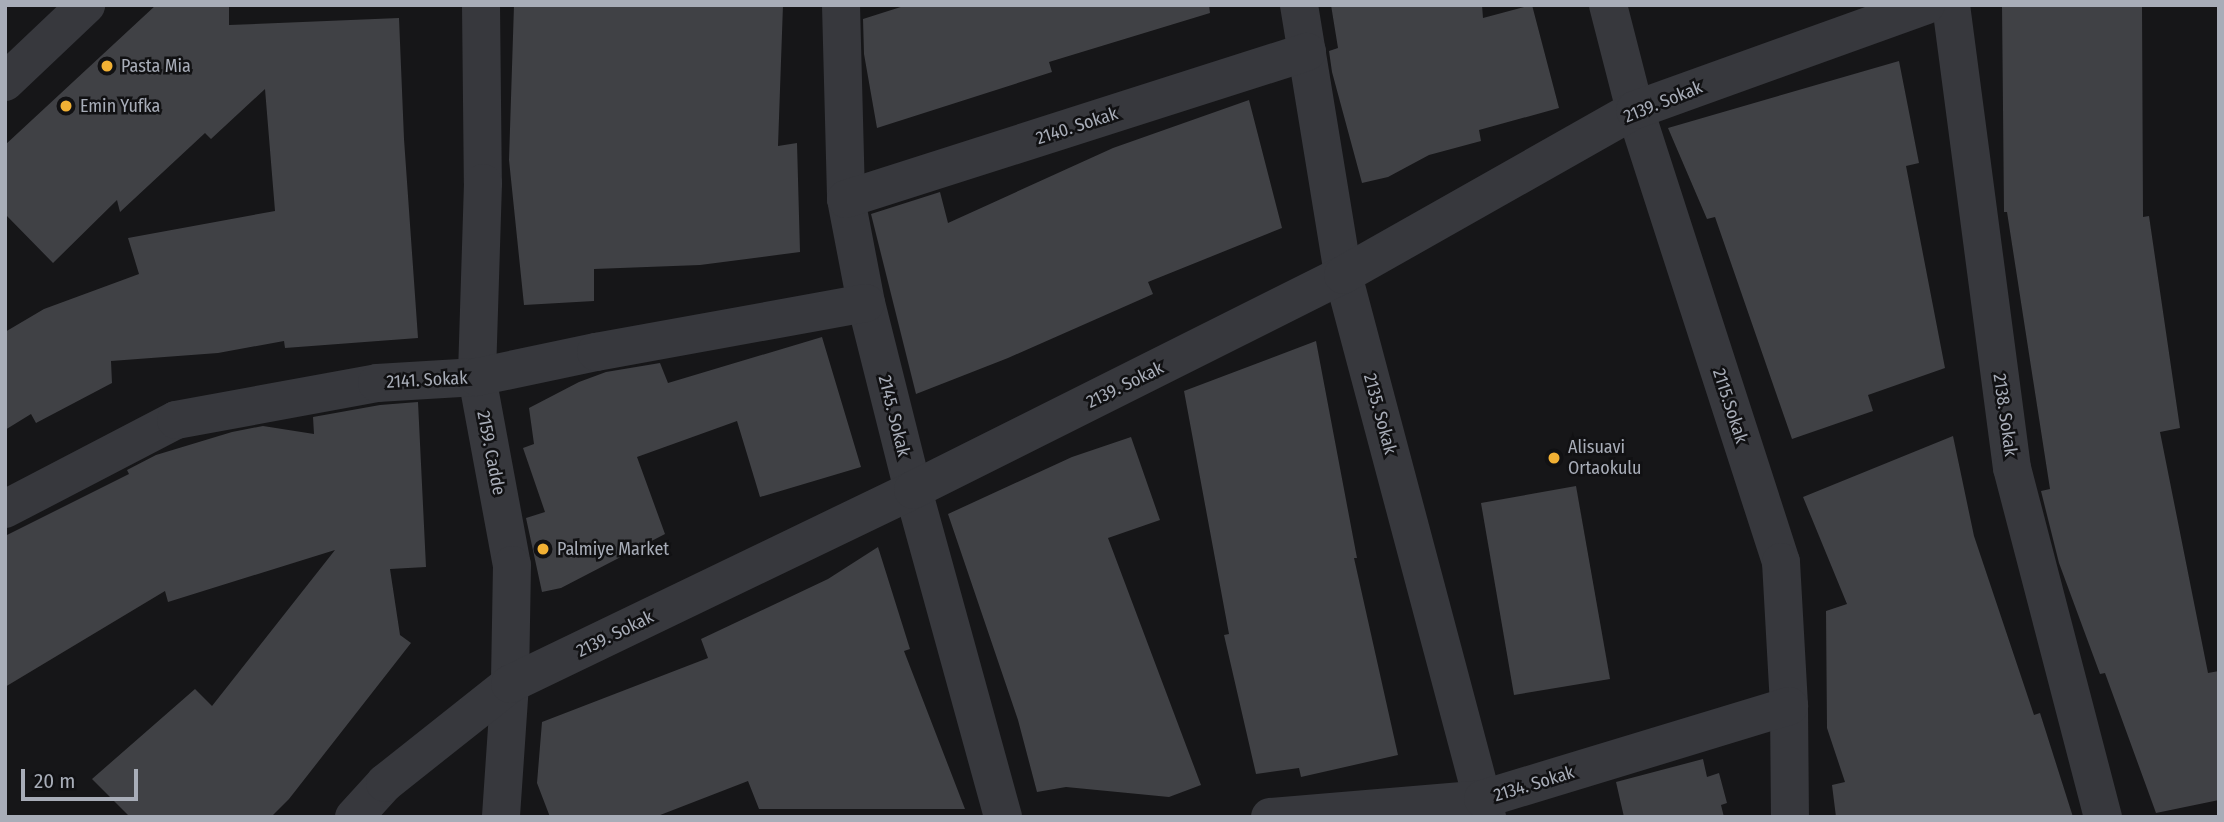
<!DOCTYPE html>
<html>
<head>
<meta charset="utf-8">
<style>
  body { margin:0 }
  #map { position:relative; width:2224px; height:822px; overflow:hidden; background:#161618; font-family:"Fira Sans Condensed",sans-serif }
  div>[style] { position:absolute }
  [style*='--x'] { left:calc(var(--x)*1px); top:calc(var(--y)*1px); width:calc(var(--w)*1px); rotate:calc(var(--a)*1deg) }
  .building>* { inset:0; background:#404145 }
  .street>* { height:38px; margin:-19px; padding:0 19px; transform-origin:19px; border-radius:19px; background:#37383d }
  .dots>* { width:19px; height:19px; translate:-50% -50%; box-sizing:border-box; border:4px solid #111113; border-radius:50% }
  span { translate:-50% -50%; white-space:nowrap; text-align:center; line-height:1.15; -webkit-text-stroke:5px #111113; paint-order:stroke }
  .poi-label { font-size:18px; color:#a8adb8 }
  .left { translate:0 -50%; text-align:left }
  .street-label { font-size:18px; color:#a8adb8 }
  .frame { position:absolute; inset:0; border:7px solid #a8adb8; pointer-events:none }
  .scale { position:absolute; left:21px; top:769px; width:117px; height:32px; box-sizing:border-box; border:4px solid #a8adb8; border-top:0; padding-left:9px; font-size:21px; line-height:24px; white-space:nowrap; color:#a8adb8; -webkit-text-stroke:5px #111113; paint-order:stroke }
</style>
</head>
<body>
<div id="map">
  <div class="building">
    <div style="clip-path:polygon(156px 5px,229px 5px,229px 25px,399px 18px,404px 139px,418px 338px,285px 348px,284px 341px,218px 353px,111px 361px,112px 383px,36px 423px,31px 414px,5px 430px,5px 332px,44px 309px,139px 274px,128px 238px,275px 211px,265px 89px,211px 139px,205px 133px,120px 212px,117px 200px,53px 263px,5px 214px,5px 145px)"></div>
    <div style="clip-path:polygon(514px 5px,783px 5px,778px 146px,797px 143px,800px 252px,700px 265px,594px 269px,594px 301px,524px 305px,509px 160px)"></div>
    <div style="clip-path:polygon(907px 5px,1209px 5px,1210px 13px,1049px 62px,1052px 72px,877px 128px,864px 54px,863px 19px)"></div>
    <div style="clip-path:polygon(1331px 5px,1482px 5px,1483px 18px,1532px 5px,1559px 108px,1479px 130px,1481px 141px,1429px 155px,1388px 177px,1362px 183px,1332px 72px,1329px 51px,1338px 48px)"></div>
    <div style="clip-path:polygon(2002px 5px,2142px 5px,2143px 217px,2149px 216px,2180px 428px,2160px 432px,2208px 673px,2219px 671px,2219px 800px,2156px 813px,2105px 673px,2100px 674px,2059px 563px,2041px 491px,2050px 489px,2007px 212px,2004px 212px)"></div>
    <div style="clip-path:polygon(1899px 61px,1919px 163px,1906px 166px,1945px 368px,1868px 395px,1873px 411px,1792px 439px,1715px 217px,1707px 219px,1668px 128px)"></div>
    <div style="clip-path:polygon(1249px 100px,1282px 228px,1148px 282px,1153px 294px,1008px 358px,916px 394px,871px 214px,940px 192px,948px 223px,1113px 148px)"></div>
    <div style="clip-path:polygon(822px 337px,861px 467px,760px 497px,737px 421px,637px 457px,665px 534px,561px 588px,542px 592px,526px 518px,545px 512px,523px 448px,534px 444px,529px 408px,579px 382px,606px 372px,660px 363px,668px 383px)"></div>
    <div style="clip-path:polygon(1316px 341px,1357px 558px,1354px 558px,1398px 755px,1301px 777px,1299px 768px,1256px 774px,1224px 635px,1229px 634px,1184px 391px)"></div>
    <div style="clip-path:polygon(418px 402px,426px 567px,390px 569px,400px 635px,411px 643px,289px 799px,271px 817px,130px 817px,92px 779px,195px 689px,212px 706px,335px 550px,168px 602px,165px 591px,5px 687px,5px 536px,129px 474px,127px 470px,156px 455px,232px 432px,263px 426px,314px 434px,313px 417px,380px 405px)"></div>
    <div style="clip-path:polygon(1953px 436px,1974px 536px,2034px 715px,2040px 713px,2073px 817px,1836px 817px,1832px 785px,1845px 782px,1827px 728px,1826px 611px,1847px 604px,1803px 497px)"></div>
    <div style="clip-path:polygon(1131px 437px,1160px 520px,1108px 538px,1201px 785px,1169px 797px,1066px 787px,1037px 792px,1018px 720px,948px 514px,1072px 457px)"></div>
    <div style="clip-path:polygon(1576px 486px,1610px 679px,1514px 695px,1481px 503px)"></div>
    <div style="clip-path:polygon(878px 547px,910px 649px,904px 651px,965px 809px,759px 809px,748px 781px,655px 817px,550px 817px,537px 783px,542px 722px,708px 658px,701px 639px,828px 579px)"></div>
    <div style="clip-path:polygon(1703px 759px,1707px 777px,1719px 773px,1727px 803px,1721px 805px,1724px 817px,1624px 817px,1616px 782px)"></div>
  </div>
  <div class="street">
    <div style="--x:481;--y:5;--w:178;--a:89.4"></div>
    <div style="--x:483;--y:183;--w:194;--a:91.8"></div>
    <div style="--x:477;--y:377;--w:191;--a:79.5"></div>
    <div style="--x:512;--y:565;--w:119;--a:91"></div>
    <div style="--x:510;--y:684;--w:133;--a:93.9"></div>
    <div style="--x:841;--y:5;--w:194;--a:88.5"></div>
    <div style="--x:846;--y:199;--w:106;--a:79.1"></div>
    <div style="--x:866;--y:303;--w:193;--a:75.9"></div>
    <div style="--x:913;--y:490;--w:339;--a:74.6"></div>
    <div style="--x:1299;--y:5;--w:274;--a:80.7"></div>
    <div style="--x:1343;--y:275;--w:561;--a:75.12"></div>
    <div style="--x:1608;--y:5;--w:108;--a:75.6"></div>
    <div style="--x:1635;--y:110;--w:475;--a:72.1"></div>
    <div style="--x:1781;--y:562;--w:144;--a:86.8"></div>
    <div style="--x:1789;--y:706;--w:111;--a:89.5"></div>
    <div style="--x:1951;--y:5;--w:467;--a:82.5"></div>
    <div style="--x:2012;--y:468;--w:361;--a:75.4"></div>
    <div style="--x:5;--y:82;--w:112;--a:-43.5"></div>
    <div style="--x:846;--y:199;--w:484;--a:-17.7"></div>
    <div style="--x:5;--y:509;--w:193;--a:-27.5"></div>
    <div style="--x:176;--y:420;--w:204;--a:-10.4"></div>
    <div style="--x:377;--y:383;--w:100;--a:-3.4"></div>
    <div style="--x:477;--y:377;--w:122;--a:-11.9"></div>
    <div style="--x:596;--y:352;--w:274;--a:-10.3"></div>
    <div style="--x:354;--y:817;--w:46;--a:-47.6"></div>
    <div style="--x:385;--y:783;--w:159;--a:-38.4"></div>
    <div style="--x:510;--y:684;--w:447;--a:-25.7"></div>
    <div style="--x:913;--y:490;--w:481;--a:-26.6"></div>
    <div style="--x:1343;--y:275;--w:335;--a:-29.5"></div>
    <div style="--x:1635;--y:110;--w:309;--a:-19.8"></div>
    <div style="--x:1270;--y:817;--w:214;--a:-4.8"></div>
    <div style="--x:1483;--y:799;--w:320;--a:-16.9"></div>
  </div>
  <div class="dots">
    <div style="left:107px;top:66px;background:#f2b134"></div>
    <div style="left:66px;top:106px;background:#f2b134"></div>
    <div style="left:1554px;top:458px;background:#f2b134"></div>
    <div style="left:543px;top:549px;background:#f2b134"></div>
  </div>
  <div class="poi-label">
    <span class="left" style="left:121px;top:66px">Pasta Mia</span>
    <span class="left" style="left:80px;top:106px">Emin Yufka</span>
    <span class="left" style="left:1568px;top:458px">Alisuavi<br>Ortaokulu</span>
    <span class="left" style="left:557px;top:549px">Palmiye Market</span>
  </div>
  <div class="street-label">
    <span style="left:1663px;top:102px;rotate:-22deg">2139. Sokak</span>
    <span style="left:1077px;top:126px;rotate:-18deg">2140. Sokak</span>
    <span style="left:427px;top:380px;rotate:-3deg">2141. Sokak</span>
    <span style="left:1125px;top:385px;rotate:-26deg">2139. Sokak</span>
    <span style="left:1730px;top:406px;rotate:72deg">2115.Sokak</span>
    <span style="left:1380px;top:414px;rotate:75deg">2135. Sokak</span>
    <span style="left:2005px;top:415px;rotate:82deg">2138. Sokak</span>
    <span style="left:894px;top:416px;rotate:76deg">2145. Sokak</span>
    <span style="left:491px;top:453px;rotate:79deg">2159. Cadde</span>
    <span style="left:615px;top:634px;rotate:-26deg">2139. Sokak</span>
    <span style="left:1534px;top:784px;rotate:-17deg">2134. Sokak</span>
  </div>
  <div class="frame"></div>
  <div class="scale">20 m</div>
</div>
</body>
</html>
